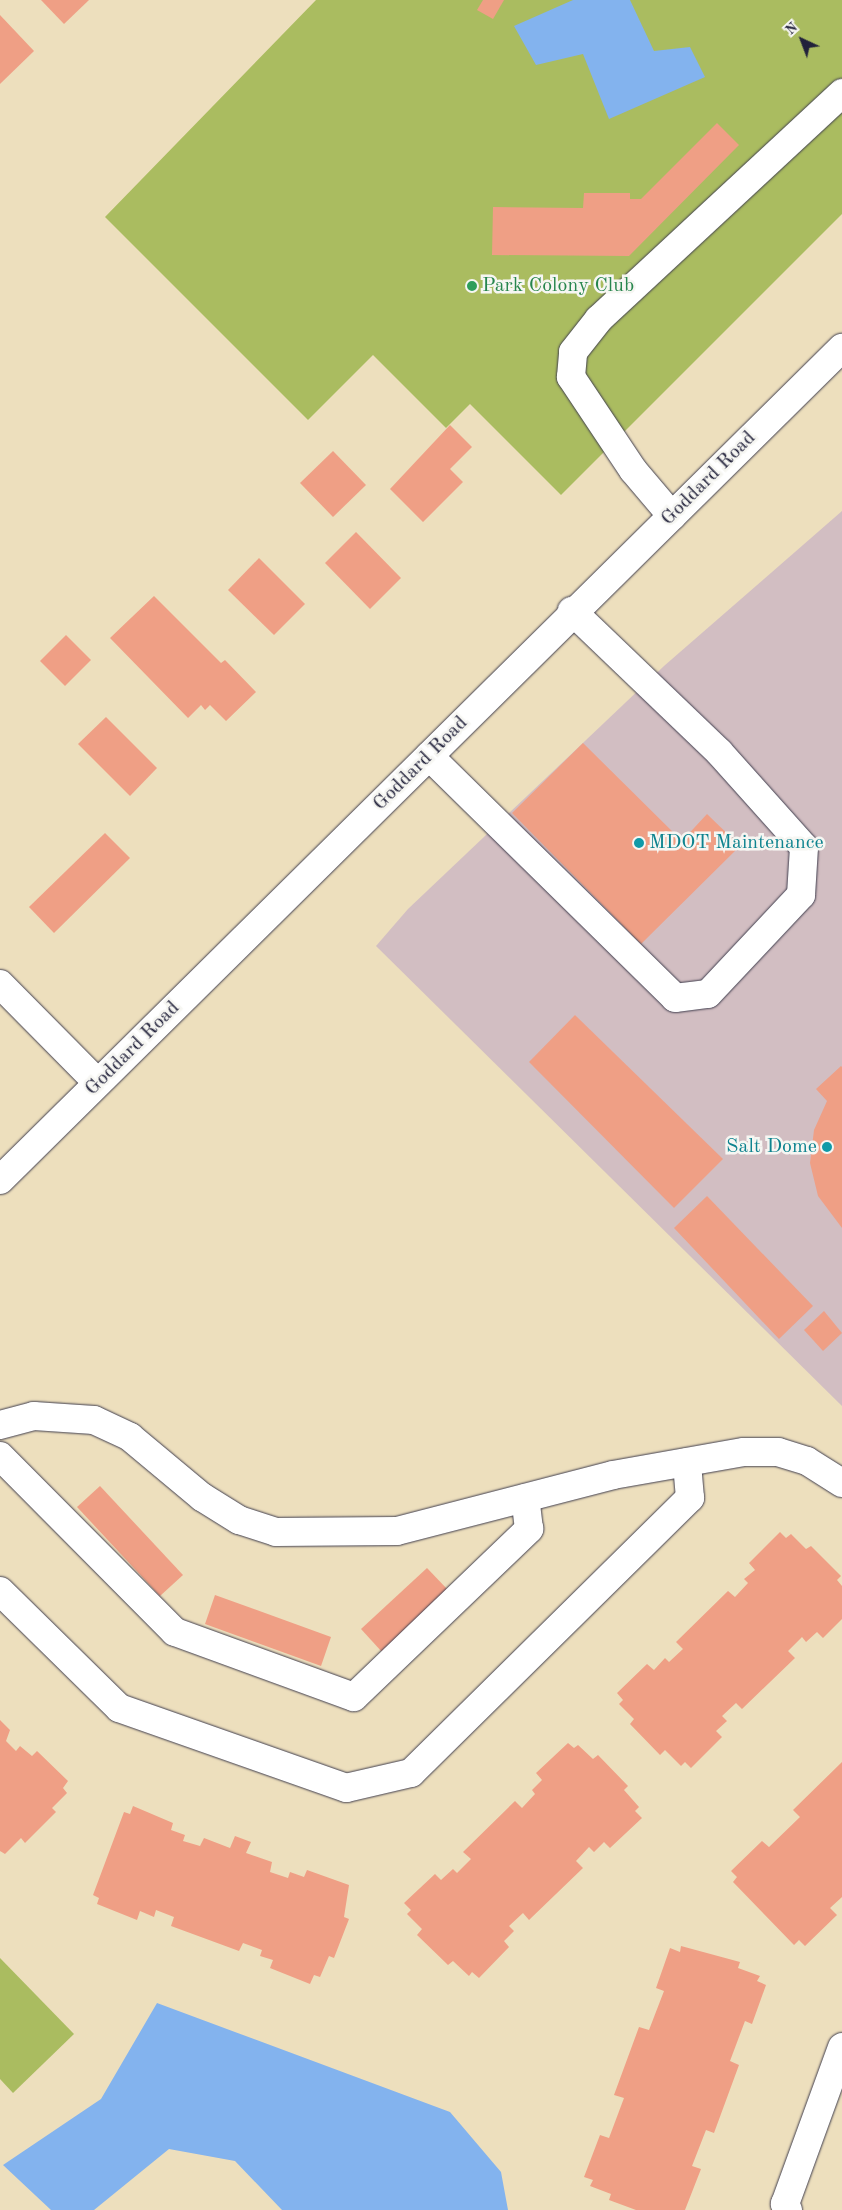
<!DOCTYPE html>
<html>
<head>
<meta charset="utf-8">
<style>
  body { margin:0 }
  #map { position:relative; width:842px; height:2210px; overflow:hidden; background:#eddfbd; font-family:"Old Standard TT",serif }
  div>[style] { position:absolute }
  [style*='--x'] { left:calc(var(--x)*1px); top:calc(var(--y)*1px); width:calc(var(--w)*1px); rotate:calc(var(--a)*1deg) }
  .industrial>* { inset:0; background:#d2bec2 }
  .green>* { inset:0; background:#aabc60 }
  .water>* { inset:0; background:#83b3ee }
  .building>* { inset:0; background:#ef9f85 }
  .roads { filter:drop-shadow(0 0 1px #403e4e) drop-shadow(0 0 1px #403e4e) }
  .minor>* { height:28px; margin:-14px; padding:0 14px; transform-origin:14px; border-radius:14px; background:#fff }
  .major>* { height:28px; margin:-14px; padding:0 14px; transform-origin:14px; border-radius:14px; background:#fff }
  .dots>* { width:14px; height:14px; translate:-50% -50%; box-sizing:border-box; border:2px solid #f6f6f2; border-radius:50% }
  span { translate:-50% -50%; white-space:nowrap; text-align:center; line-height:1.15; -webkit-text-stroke:5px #f6f6f2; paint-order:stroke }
  .leisure-label { font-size:20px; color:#27864d }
  .left { translate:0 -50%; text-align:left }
  .street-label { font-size:20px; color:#22223b }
  .culture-label { font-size:20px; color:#0d838f }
  .right { translate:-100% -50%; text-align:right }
  .north { position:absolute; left:777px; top:15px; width:50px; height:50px; -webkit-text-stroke:4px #f6f6f2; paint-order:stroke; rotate:317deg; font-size:14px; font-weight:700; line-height:20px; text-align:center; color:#22223b }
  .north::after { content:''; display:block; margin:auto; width:18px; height:22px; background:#22223b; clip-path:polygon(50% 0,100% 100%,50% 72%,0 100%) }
</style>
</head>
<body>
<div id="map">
  <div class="industrial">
    <div style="clip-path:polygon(842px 511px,842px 1406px,376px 946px,408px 909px,664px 666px)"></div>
  </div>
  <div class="green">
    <div style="clip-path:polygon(316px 0,842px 0,842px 214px,561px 495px,470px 404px,446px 428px,373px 355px,308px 420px,105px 217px)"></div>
    <div style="clip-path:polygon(0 1958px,74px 2034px,13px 2093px,0 2079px)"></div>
  </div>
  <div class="water">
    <div style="clip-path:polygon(573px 0,630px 0,654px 51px,690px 47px,705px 77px,609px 119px,583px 54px,536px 65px,514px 26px)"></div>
    <div style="clip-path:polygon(157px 2003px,450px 2112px,501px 2172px,508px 2210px,282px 2210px,235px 2161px,169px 2149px,94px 2210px,51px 2210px,3px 2165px,101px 2099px)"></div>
  </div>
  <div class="building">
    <div style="clip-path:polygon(41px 0,89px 0,64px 24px)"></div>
    <div style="clip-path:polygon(483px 0,504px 0,493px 19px,477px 10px)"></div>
    <div style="clip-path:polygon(0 15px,34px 51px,0 84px)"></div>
    <div style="clip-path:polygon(717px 123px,739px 145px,629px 256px,492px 255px,493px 207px,583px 208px,584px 193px,630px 193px,630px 199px,641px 199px)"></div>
    <div style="clip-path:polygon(450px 425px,472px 447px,450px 469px,463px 482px,423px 522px,390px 489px)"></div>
    <div style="clip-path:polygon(333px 451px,366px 485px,333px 517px,300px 483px)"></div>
    <div style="clip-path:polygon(356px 532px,401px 578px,370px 609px,325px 563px)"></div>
    <div style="clip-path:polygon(259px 558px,305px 604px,274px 635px,228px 590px)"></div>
    <div style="clip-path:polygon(154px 596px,221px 663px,225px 660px,256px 692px,226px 721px,210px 705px,205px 710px,201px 705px,188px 718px,110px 638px)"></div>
    <div style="clip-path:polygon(66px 635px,91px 660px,65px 686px,40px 661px)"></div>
    <div style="clip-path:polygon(106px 717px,157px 768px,130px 796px,78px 744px)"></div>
    <div style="clip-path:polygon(583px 743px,682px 841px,707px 814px,740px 846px,641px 944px,512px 813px)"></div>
    <div style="clip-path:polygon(105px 833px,130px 858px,54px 933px,29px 907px)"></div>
    <div style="clip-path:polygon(575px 1015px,723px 1159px,674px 1208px,529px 1062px)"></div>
    <div style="clip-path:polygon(841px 1066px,842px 1067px,842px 1228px,818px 1196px,810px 1163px,814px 1130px,827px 1101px,816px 1089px)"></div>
    <div style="clip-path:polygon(707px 1196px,813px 1306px,779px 1339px,674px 1228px)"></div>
    <div style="clip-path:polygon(824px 1311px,842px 1333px,823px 1351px,804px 1330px)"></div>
    <div style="clip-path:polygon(100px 1486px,183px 1575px,160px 1596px,77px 1507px)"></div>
    <div style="clip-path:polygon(780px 1532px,786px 1538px,791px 1534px,806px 1549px,811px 1546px,841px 1576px,837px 1580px,842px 1586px,842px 1619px,823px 1638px,817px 1632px,806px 1642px,802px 1637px,788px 1651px,795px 1658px,742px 1709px,736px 1703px,722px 1716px,727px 1721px,716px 1731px,722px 1737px,691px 1768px,685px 1762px,681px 1766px,665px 1750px,660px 1755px,630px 1724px,634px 1719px,619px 1704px,623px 1700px,617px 1693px,647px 1664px,654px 1670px,665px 1658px,669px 1662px,683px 1649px,676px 1642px,728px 1591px,735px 1597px,748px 1583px,744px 1579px,755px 1570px,749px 1563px)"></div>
    <div style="clip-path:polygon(427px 1568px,448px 1590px,382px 1652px,361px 1629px)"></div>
    <div style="clip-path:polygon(215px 1595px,331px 1637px,321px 1666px,205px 1624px)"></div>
    <div style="clip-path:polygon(0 1720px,10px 1730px,6px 1741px,16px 1751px,20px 1746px,32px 1756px,37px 1751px,68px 1781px,63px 1788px,67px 1793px,52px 1808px,56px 1812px,25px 1843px,21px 1838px,5px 1854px,0 1851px)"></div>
    <div style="clip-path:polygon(568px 1743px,574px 1748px,578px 1745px,593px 1759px,598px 1755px,628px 1786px,624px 1790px,639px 1807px,635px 1811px,642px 1818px,610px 1848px,604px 1842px,594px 1852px,589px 1847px,576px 1861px,583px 1868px,529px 1920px,523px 1913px,509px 1926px,514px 1931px,504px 1941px,509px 1947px,479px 1978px,472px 1972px,469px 1976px,453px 1961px,448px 1965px,417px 1935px,422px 1929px,407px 1914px,411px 1910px,404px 1903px,435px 1874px,441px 1880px,453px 1869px,457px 1873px,471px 1859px,463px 1852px,515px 1801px,522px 1808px,535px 1794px,532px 1790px,542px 1780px,536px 1773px)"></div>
    <div style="clip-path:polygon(842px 1762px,842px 1897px,830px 1908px,837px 1915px,805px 1946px,799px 1940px,794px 1945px,733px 1882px,737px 1877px,731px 1871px,762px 1841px,769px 1847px,800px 1817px,793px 1810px)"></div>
    <div style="clip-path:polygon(133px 1806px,173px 1823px,171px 1830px,185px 1835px,183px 1841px,200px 1846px,204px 1838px,230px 1848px,235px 1836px,251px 1842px,246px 1853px,272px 1862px,270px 1872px,288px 1878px,290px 1872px,304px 1877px,307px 1870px,349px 1885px,344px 1917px,349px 1919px,334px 1958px,329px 1956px,320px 1977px,314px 1975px,310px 1984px,270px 1968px,273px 1960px,260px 1956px,262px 1950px,243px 1943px,239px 1951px,171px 1926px,174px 1917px,156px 1910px,154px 1917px,140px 1911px,137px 1920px,97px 1904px,99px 1898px,93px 1895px,124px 1812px,130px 1814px)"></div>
    <div style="clip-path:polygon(681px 1946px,740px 1962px,738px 1968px,760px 1976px,757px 1981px,766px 1985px,752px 2024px,745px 2021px,730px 2061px,739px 2065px,714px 2133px,706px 2130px,692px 2166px,701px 2169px,685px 2210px,636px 2210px,609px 2200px,611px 2194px,590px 2186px,593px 2180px,584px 2177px,600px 2135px,609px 2138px,624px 2098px,614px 2095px,639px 2027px,649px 2030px,664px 1991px,656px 1988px,670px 1948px,680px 1952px)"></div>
  </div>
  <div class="roads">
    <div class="minor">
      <div style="--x:672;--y:516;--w:60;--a:-130.3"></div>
      <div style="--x:633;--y:470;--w:112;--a:-123.7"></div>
      <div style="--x:571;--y:377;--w:25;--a:-85"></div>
      <div style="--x:573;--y:352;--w:42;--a:-51.8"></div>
      <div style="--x:599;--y:319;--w:332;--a:-42.9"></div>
      <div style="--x:429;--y:756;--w:345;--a:44.5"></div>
      <div style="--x:675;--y:998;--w:33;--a:-7"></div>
      <div style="--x:708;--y:994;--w:136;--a:-46.8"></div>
      <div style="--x:801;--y:895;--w:48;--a:-86.4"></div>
      <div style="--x:804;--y:847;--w:127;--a:-131.8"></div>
      <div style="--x:719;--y:752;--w:204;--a:-136.2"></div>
      <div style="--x:0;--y:984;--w:139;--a:45.3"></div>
      <div style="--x:0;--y:1425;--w:35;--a:-15"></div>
      <div style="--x:34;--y:1416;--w:60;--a:3.8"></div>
      <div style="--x:94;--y:1420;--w:40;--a:25"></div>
      <div style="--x:130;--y:1437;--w:94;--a:39.8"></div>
      <div style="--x:202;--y:1497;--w:44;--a:31.9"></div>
      <div style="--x:239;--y:1520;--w:39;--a:18"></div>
      <div style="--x:276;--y:1532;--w:121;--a:-0.5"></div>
      <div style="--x:397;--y:1531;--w:223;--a:-14.5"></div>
      <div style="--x:613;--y:1475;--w:133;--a:-10"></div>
      <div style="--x:744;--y:1452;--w:34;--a:0"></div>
      <div style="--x:778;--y:1452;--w:30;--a:17"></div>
      <div style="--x:807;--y:1461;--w:41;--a:32.2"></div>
      <div style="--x:0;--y:1456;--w:248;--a:45.2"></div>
      <div style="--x:175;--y:1632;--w:190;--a:20"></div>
      <div style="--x:354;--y:1697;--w:243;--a:-43.8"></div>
      <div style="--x:529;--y:1529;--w:31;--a:-97"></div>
      <div style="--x:0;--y:1591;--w:167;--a:44.5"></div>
      <div style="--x:119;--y:1708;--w:241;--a:19.4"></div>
      <div style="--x:346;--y:1788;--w:67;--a:-13"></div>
      <div style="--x:411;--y:1773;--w:392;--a:-44.6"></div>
      <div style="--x:690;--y:1498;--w:36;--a:-95"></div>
      <div style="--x:788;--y:2210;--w:7;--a:-117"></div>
      <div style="--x:785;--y:2204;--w:167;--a:-70"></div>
    </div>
    <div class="major">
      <div style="--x:0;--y:1180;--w:1184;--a:-44.66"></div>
    </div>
  </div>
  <div class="dots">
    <div style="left:472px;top:286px;background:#2e9e5b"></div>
    <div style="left:639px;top:843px;background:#0f9aa8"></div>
    <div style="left:827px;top:1147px;background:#0f9aa8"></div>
  </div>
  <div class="leisure-label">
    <span class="left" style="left:482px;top:286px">Park Colony Club</span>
  </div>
  <div class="street-label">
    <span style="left:709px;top:479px;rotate:-45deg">Goddard Road</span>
    <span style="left:421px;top:764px;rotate:-45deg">Goddard Road</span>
    <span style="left:133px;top:1049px;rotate:-45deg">Goddard Road</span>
  </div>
  <div class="culture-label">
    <span class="left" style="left:649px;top:843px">MDOT Maintenance</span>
    <span class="right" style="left:817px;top:1147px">Salt Dome</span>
  </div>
  <div class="north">N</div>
</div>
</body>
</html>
